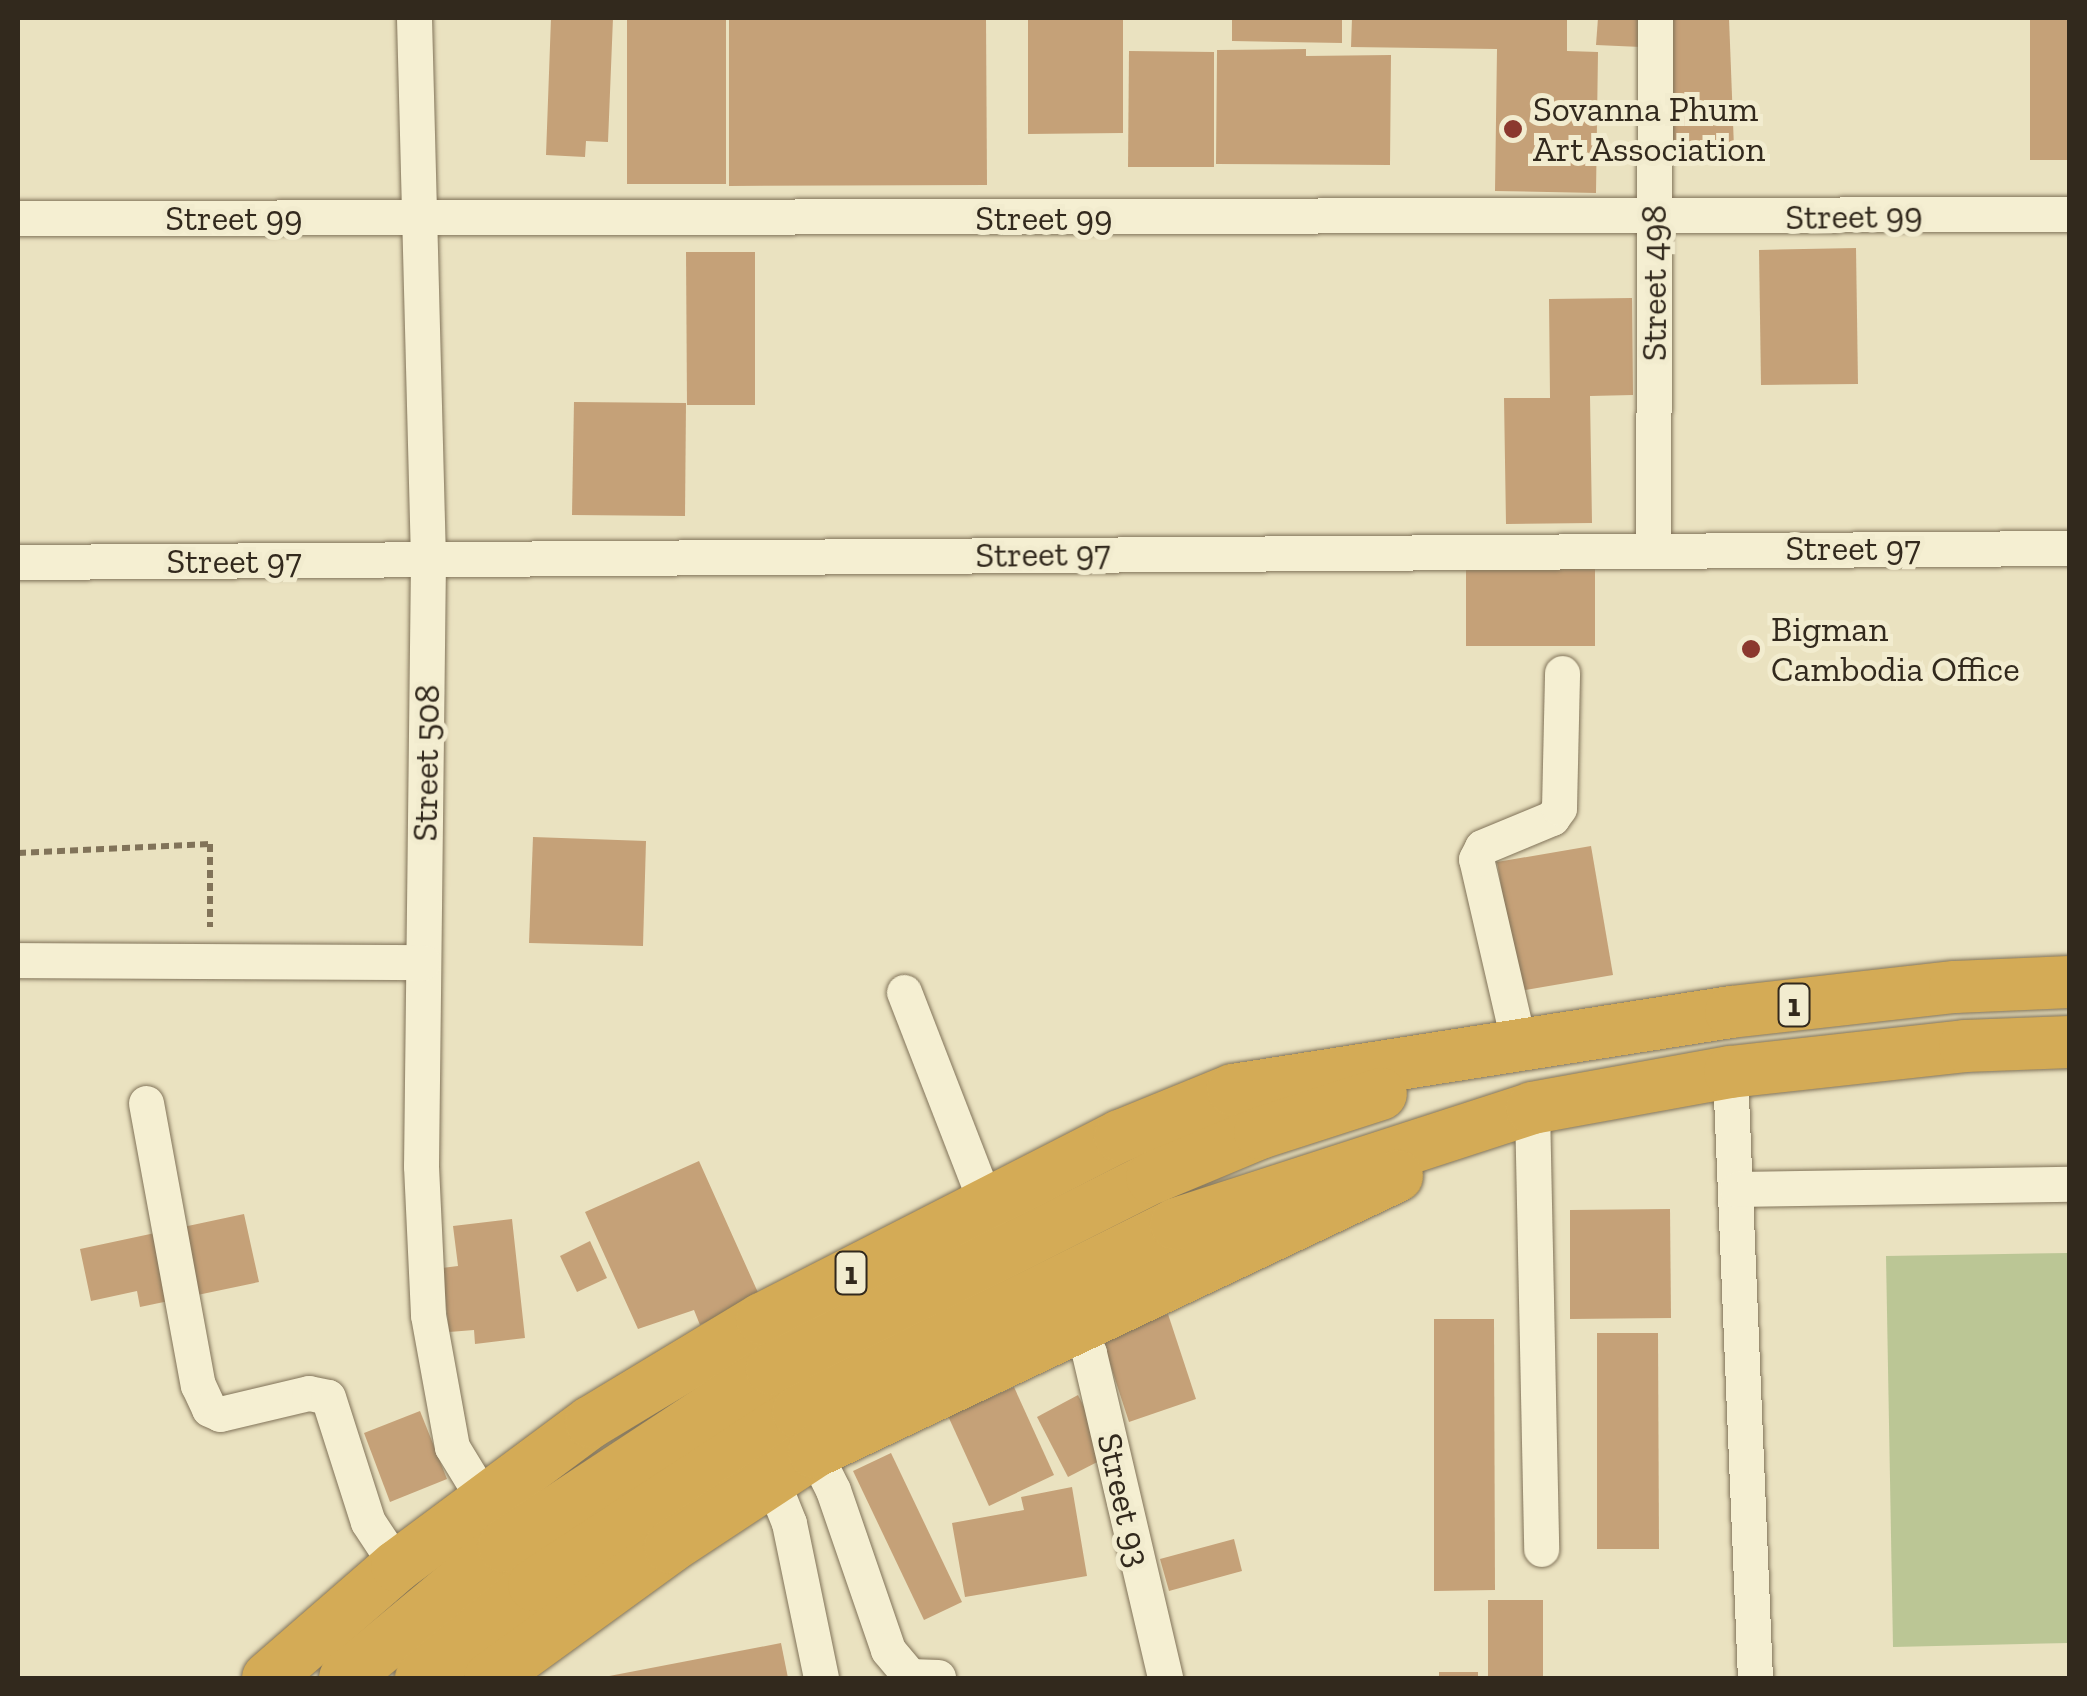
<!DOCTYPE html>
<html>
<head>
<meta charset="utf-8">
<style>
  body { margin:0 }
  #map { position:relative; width:2087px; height:1696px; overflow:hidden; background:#eae2c0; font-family:"Zilla Slab",serif }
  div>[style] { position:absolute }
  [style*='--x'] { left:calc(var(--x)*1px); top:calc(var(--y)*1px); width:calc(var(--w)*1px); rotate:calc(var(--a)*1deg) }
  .green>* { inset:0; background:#bbc695 }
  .building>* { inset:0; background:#c5a178 }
  .path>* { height:6px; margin-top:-3px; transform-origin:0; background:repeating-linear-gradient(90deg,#817359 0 8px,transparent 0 13px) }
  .roads { filter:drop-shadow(0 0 2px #817359) drop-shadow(0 0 2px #817359) }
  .minor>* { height:35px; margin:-17.5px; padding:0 17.5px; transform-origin:17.5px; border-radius:17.5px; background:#f5efd2 }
  .highway>* { height:52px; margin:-26px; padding:0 26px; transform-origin:26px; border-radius:26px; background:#d4ab56 }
  .dots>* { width:28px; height:28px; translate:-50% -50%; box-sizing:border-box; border:5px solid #f2eccf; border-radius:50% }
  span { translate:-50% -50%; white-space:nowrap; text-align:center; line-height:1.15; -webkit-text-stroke:10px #f2eccf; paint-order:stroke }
  .shield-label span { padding:2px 8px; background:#f2eccf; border:2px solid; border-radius:8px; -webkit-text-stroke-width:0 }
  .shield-label { font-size:32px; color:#32291d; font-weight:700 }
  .poi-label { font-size:35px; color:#32291d }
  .left { translate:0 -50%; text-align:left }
  .street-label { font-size:35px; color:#32291d }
  .frame { position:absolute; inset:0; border:20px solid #32291d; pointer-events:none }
</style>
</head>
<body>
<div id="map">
  <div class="green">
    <div style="clip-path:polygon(2069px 1253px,2069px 1643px,1893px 1647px,1886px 1256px)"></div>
  </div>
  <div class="building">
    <div style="clip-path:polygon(551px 18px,613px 18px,608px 142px,586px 141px,585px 157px,546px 155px)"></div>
    <div style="clip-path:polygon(627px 18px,726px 18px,726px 184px,627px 184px)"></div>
    <div style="clip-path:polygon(729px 18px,986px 18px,987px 185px,729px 186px)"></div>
    <div style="clip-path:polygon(1028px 18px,1123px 18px,1123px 133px,1028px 134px)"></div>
    <div style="clip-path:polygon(1232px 18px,1342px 18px,1342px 43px,1232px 41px)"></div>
    <div style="clip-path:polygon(1352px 18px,1567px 18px,1567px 51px,1598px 52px,1596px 193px,1495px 191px,1497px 49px,1351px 47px)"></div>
    <div style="clip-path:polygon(1598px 18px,1642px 18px,1641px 47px,1596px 45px)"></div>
    <div style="clip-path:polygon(1653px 18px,1729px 18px,1734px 148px,1654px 151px)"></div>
    <div style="clip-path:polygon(2030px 18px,2070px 18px,2070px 160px,2030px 160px)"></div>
    <div style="clip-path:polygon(1306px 49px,1306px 56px,1391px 55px,1390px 165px,1216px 164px,1217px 50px)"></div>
    <div style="clip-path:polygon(1129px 51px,1214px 52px,1214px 167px,1128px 167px)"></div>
    <div style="clip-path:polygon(1856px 248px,1858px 384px,1761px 385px,1759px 250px)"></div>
    <div style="clip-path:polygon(686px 252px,755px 252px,755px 405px,687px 405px)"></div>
    <div style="clip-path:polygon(1632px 298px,1633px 395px,1590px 396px,1592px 523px,1506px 524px,1504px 398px,1550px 398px,1549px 299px)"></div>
    <div style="clip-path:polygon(574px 402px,686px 403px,685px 516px,572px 515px)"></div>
    <div style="clip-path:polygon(1466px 565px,1595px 565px,1595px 646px,1466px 646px)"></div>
    <div style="clip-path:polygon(533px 837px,646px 841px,643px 946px,529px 943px)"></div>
    <div style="clip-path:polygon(1591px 846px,1613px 975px,1519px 991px,1497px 862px)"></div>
    <div style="clip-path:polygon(699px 1161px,760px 1297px,700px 1325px,694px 1310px,638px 1329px,585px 1212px)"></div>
    <div style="clip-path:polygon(1670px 1209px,1671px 1318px,1570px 1319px,1570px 1210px)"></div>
    <div style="clip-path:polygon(244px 1214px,259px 1282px,140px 1307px,137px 1291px,91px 1301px,80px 1249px)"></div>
    <div style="clip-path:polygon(512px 1219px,525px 1338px,475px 1344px,474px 1330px,449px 1332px,442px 1268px,458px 1266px,453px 1226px)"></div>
    <div style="clip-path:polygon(590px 1241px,607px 1278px,577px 1292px,560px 1256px)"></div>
    <div style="clip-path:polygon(1168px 1314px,1196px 1399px,1129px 1422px,1101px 1336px)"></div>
    <div style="clip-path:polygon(1434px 1319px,1494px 1319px,1495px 1590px,1434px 1591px)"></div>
    <div style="clip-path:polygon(1597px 1333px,1658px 1333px,1659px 1549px,1597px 1549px)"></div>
    <div style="clip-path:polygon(1014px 1387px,1054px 1475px,989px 1506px,948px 1416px)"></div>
    <div style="clip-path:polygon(1078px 1395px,1109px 1456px,1068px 1477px,1037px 1417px)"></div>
    <div style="clip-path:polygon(420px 1411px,447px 1479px,390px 1502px,364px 1433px)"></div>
    <div style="clip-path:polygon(891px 1453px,962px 1602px,924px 1620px,853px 1471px)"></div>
    <div style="clip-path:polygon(1072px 1487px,1087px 1576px,965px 1597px,952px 1523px,1024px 1510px,1021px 1497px)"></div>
    <div style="clip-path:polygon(1234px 1539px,1242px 1571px,1169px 1591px,1160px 1559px)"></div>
    <div style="clip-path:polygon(1488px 1600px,1543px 1600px,1543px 1678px,1488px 1678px)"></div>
    <div style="clip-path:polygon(781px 1643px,788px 1678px,605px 1678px,604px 1677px)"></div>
    <div style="clip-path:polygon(1439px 1672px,1478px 1672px,1478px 1678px,1439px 1678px)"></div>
  </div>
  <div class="path">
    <div style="--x:18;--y:853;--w:192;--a:-2.7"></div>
    <div style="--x:210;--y:844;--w:83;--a:90"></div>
  </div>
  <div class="roads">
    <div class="minor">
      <div style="--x:414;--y:18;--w:542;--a:88.52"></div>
      <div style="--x:428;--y:560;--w:606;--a:90.66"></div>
      <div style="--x:421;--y:1166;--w:149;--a:87.3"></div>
      <div style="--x:428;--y:1315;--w:134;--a:79.7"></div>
      <div style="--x:452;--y:1447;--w:60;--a:58.7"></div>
      <div style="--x:18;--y:218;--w:2052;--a:-0.11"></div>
      <div style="--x:1653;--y:548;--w:530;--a:-89.78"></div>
      <div style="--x:18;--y:562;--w:2052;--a:-0.39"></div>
      <div style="--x:18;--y:960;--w:405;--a:0.3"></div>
      <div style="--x:904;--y:992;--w:226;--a:68.8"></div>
      <div style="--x:1520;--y:1049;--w:195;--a:-103"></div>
      <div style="--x:1476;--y:859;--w:13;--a:-63"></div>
      <div style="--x:1482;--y:847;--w:76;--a:-22.5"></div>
      <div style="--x:1552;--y:818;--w:12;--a:-55"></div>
      <div style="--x:1559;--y:808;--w:135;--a:-88.7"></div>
      <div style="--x:1730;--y:1072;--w:607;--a:87.64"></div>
      <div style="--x:146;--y:1103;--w:287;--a:79.6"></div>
      <div style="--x:198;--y:1385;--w:26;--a:65"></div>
      <div style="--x:209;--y:1409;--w:12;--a:24"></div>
      <div style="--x:220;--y:1414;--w:91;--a:-13.3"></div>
      <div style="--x:309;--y:1393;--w:19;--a:12"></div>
      <div style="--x:328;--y:1397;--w:131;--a:72.3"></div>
      <div style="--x:368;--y:1522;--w:53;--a:56.6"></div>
      <div style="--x:1532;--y:1108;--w:441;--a:88.8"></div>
      <div style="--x:1737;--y:1189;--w:333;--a:-0.9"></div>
      <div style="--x:1075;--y:1325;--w:31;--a:63"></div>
      <div style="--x:1089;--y:1353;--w:334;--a:76.8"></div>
      <div style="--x:814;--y:1452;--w:42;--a:63.4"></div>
      <div style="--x:833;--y:1490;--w:169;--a:71"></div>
      <div style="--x:888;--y:1650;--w:34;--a:50"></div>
      <div style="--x:910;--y:1676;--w:28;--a:2"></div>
      <div style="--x:771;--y:1478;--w:48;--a:68.2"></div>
      <div style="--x:789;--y:1523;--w:158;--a:78.3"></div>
    </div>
    <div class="highway">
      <div style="--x:268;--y:1678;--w:171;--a:-41"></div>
      <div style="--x:397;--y:1566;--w:242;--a:-36.6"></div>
      <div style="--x:591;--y:1422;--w:200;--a:-31.1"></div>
      <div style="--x:762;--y:1319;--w:402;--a:-27.1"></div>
      <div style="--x:1120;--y:1136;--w:122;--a:-22.2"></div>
      <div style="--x:1233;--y:1090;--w:504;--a:-8.9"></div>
      <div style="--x:1731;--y:1012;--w:225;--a:-6.4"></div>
      <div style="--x:1955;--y:987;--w:115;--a:-2.5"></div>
      <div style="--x:345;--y:1678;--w:207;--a:-39.7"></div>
      <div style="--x:504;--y:1546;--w:321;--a:-33.4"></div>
      <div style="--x:772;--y:1369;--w:425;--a:-26.7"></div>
      <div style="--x:1152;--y:1178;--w:117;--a:-22.6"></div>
      <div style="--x:1260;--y:1133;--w:127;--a:-17.9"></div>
      <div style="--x:421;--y:1678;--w:146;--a:-39.5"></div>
      <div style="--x:534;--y:1585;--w:316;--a:-33.2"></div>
      <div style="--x:798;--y:1412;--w:422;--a:-26.4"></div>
      <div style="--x:1176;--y:1224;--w:374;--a:-18"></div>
      <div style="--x:1532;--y:1108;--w:201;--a:-10.3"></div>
      <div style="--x:1730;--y:1072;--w:236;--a:-6.3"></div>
      <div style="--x:1965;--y:1046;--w:105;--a:-2.2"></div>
      <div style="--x:490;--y:1678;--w:223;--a:-36"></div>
      <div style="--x:670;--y:1547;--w:173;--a:-33.4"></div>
      <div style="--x:814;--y:1452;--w:645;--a:-25.33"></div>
    </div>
  </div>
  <div class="dots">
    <div style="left:1513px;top:129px;background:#8b382e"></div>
    <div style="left:1751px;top:649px;background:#8b382e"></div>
  </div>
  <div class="shield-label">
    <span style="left:1794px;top:1005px">1</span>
    <span style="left:851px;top:1273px">1</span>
  </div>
  <div class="poi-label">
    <span class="left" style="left:1533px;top:129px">Sovanna Phum<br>Art Association</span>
    <span class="left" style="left:1771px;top:649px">Bigman<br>Cambodia Office</span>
  </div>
  <div class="street-label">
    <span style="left:1854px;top:216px;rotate:-1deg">Street 99</span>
    <span style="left:234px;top:218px">Street 99</span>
    <span style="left:1044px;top:218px">Street 99</span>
    <span style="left:1654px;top:283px;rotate:-90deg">Street 498</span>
    <span style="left:1853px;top:548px">Street 97</span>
    <span style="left:1043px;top:554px;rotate:-1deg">Street 97</span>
    <span style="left:234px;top:561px">Street 97</span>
    <span style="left:426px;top:763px;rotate:-89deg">Street 508</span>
    <span style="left:1124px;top:1500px;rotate:77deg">Street 93</span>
  </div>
  <div class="frame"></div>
</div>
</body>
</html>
